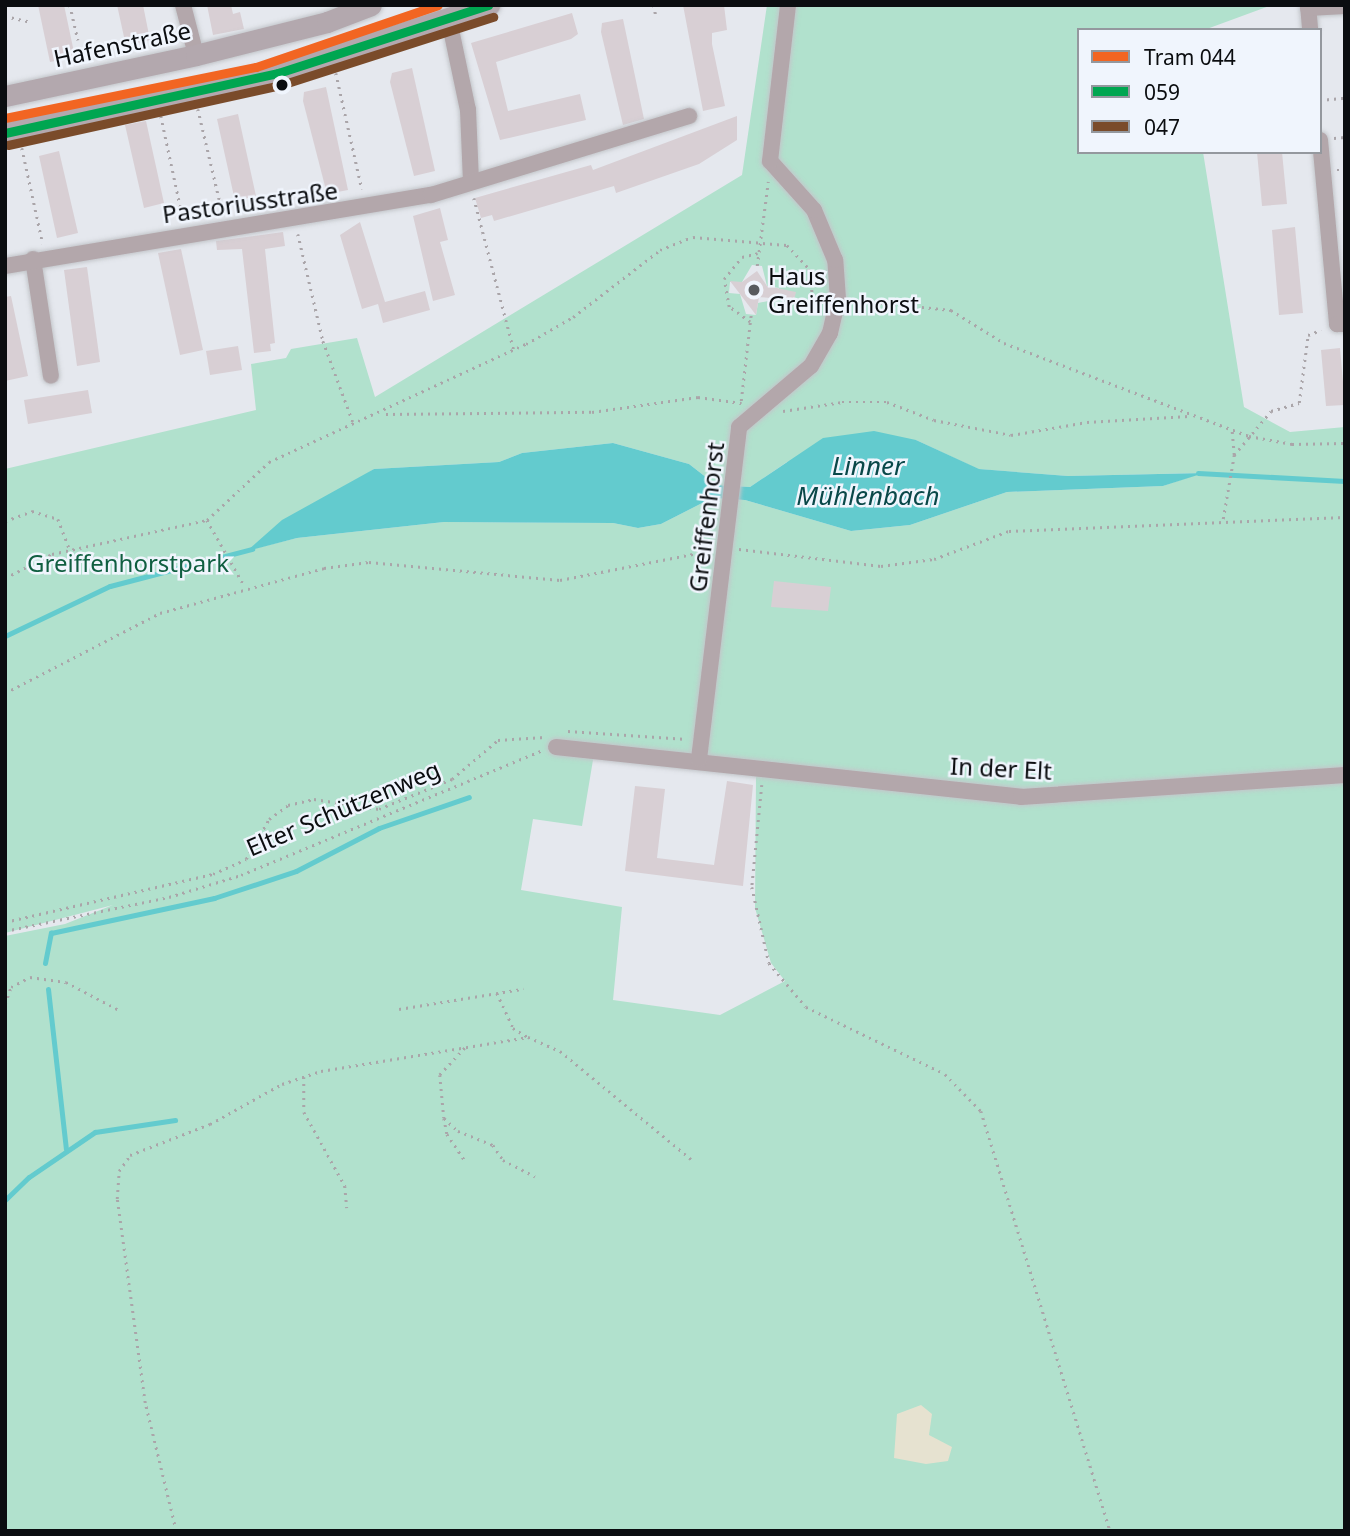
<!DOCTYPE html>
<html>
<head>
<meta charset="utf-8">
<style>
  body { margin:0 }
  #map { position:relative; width:1350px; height:1536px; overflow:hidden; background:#e5e8ee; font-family:"Noto Sans",sans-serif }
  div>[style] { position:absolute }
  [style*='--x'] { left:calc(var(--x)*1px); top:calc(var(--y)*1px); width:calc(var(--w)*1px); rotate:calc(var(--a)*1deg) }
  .green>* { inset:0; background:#b1e1cd }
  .sand>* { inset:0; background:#e6e2d0 }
  .water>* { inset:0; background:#63cbce }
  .stream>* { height:5px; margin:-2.5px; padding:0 2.5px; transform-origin:2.5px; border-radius:2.5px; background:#63cbce }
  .building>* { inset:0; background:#d8cfd4 }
  .path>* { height:2.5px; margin-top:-1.25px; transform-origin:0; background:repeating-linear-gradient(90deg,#aaa5a9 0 2px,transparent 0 7px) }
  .roads { filter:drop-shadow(0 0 2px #c3c6ca) drop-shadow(0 0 2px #c3c6ca) }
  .minor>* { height:16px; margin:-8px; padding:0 8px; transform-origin:8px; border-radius:8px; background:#b3a7ab }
  .major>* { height:21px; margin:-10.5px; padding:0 10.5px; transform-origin:10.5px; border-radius:10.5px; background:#b3a8ae }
  .bus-1>* { height:9px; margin:-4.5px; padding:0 4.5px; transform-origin:4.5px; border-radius:4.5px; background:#00a651 }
  .bus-2>* { height:9px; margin:-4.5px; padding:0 4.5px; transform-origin:4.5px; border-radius:4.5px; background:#7a4b2a }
  .tram-1>* { height:9px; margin:-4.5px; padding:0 4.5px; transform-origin:4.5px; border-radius:4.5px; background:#f26522 }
  .dots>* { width:19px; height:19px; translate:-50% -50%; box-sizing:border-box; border:4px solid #f0f5fd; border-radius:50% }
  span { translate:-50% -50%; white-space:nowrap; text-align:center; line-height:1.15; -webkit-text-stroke:5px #f0f5fd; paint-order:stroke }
  .street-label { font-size:24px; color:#0b0d10 }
  .poi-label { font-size:24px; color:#0b0d10 }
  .left { translate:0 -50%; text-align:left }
  .park-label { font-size:24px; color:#105f41 }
  .water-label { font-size:26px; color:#094849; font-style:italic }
  .frame { position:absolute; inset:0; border:7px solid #0b0d10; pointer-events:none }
  .legend { position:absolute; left:1077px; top:28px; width:245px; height:126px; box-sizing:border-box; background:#f0f5fd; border:2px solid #94989e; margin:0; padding:9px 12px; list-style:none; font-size:21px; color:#0b0d10 }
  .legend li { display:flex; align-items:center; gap:14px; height:35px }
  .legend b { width:35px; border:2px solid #94989e }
</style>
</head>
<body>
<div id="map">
  <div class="green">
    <div style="clip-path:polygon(evenodd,767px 5px,1272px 5px,1204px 30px,1079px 30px,1079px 152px,1203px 152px,1244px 407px,1290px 432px,1345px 427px,1345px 1531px,5px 1531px,5px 936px,65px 924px,113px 905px,5px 933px,5px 469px,256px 410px,251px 364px,286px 358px,291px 349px,357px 338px,375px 397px,742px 175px,767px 5px,752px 265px,762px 266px,767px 286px,779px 288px,778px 299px,758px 303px,756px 315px,746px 314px,740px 294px,729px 293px,730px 282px,742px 282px,752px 265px,767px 5px,916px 440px,978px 469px,1068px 476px,1201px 473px,1163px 486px,1007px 492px,910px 525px,851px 531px,745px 500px,712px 498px,661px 524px,638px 528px,613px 523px,444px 522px,297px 538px,249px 550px,374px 469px,499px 462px,522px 453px,613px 443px,689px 464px,716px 485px,750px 487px,787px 462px,916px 440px,767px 5px,594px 754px,756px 776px,755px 908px,771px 963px,785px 981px,720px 1015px,613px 1000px,622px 907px,521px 890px,533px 819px,582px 826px,594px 754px)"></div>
  </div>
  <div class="sand">
    <div style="clip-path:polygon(921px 1405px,932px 1414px,929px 1435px,952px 1447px,948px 1461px,926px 1464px,894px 1458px,897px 1414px)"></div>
  </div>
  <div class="water">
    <div style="clip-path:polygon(874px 431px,916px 440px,979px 469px,1068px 476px,1204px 473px,1163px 486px,1007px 492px,910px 525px,851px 531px,745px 500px,712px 498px,661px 524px,638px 528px,613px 523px,444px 522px,297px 538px,247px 551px,282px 520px,374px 469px,499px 462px,522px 453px,613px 443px,689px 464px,716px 485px,750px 487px,823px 438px)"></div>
  </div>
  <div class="stream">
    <div style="--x:1198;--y:473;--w:147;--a:3.1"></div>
    <div style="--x:5;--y:636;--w:116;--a:-25.5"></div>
    <div style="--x:110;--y:586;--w:147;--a:-14.6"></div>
    <div style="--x:45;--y:963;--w:31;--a:-79"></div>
    <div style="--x:51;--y:933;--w:167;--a:-12.1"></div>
    <div style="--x:214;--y:898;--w:86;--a:-18.2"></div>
    <div style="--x:296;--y:871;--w:93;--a:-27.4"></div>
    <div style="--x:379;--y:828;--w:95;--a:-19"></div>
    <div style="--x:48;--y:989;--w:161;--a:83.6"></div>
    <div style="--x:5;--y:1200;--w:33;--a:-44"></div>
    <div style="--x:29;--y:1177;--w:80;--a:-34.3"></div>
    <div style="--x:95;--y:1132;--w:81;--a:-8.5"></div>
  </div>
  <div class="building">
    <div style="clip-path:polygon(38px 5px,64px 5px,75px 57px,50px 62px)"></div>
    <div style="clip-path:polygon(117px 5px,143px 5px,150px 40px,126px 46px)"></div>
    <div style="clip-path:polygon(207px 5px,231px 5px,233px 14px,240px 12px,244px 29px,213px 35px)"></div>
    <div style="clip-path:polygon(683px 5px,724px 5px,727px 30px,712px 33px,712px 44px,725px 106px,703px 111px)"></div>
    <div style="clip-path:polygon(572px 13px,578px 34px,571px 39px,496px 62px,508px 111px,580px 94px,586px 120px,500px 140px,471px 43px)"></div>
    <div style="clip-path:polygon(623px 19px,644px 119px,623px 125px,601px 32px,602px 23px)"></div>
    <div style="clip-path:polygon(412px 68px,435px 171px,414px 176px,390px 82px,392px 73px)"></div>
    <div style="clip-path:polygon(326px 87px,348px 190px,327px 194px,303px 101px,304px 92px)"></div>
    <div style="clip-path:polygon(238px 114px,256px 196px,235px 201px,217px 119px)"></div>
    <div style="clip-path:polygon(737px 116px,737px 140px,699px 164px,616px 193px,614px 186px,494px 221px,492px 215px,481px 218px,475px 198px,591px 165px,593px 170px)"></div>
    <div style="clip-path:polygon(146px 121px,164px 203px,144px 208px,125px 125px)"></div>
    <div style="clip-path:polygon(59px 151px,78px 233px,57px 238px,39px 156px)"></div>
    <div style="clip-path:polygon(1257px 152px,1282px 152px,1287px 204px,1262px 206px)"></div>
    <div style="clip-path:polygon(440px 208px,448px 240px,440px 242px,455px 295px,433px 301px,413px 216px)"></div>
    <div style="clip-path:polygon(360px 222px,385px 302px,425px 291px,430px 310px,383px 323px,378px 304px,362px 309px,340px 235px)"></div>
    <div style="clip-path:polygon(1295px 227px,1303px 313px,1279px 315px,1272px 230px)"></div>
    <div style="clip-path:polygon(283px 232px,285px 246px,265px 249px,275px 343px,270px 344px,271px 351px,254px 353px,242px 249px,217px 250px,216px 241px)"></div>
    <div style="clip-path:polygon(181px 249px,203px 350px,180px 355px,158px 253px)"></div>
    <div style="clip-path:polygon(87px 267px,100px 362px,77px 366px,64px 270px)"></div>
    <div style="clip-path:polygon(757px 271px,767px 286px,796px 292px,794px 300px,759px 297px,756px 315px,730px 281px,742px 282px)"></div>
    <div style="clip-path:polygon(11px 296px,28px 376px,5px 381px,5px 297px)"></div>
    <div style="clip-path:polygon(238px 346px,242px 370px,210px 375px,206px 351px)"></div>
    <div style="clip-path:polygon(1340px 348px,1345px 405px,1326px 406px,1321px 350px)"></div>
    <div style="clip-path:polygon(88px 390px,92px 413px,28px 424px,24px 400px)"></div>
    <div style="clip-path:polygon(774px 581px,831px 587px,828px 611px,771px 607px)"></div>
    <div style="clip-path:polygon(727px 781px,753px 785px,743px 886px,625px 871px,635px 786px,665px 789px,657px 858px,714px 865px)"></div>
  </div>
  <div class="path">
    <div style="--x:70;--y:5;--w:36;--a:77"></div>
    <div style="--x:654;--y:5;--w:11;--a:80"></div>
    <div style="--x:5;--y:16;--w:27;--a:13"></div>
    <div style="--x:336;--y:73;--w:119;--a:77.4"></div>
    <div style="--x:1320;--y:100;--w:25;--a:-5"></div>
    <div style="--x:198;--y:109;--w:109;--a:76.7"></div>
    <div style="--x:161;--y:116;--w:105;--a:77.9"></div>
    <div style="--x:1334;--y:138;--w:11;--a:-5"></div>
    <div style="--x:22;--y:148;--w:98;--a:77.7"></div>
    <div style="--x:1337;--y:170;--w:8;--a:0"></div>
    <div style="--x:474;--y:198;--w:157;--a:75.3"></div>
    <div style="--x:298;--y:234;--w:110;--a:76.8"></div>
    <div style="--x:323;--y:341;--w:86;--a:69.7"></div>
    <div style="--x:757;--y:266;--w:85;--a:-82.5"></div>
    <div style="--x:852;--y:300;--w:100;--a:5.8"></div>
    <div style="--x:951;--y:310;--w:62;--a:31.9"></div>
    <div style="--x:1004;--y:343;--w:262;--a:20.8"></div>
    <div style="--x:1249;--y:436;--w:44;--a:10.5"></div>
    <div style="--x:1292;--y:444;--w:53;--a:-1.1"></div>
    <div style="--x:750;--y:322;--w:26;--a:-144"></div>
    <div style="--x:729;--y:307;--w:28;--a:-100"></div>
    <div style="--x:724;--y:279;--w:28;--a:-51"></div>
    <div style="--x:742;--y:257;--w:16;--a:-14"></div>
    <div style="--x:741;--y:401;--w:88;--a:-83.4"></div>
    <div style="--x:783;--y:411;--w:60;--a:-8.7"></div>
    <div style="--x:842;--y:402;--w:45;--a:0"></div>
    <div style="--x:887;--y:402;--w:50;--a:21"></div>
    <div style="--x:934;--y:420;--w:78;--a:11"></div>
    <div style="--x:1011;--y:435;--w:77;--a:-9.7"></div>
    <div style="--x:1087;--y:422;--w:102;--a:-3.4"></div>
    <div style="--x:386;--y:414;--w:206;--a:-0.6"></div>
    <div style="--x:592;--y:412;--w:107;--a:-8.1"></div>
    <div style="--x:698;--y:397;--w:44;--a:7.8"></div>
    <div style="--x:1234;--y:455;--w:57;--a:-49.9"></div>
    <div style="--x:1271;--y:411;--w:29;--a:-16"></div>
    <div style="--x:1299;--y:403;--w:69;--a:-82.5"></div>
    <div style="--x:1308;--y:335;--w:14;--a:-21"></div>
    <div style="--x:1223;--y:519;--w:65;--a:-80.2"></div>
    <div style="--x:1234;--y:455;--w:24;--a:-95"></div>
    <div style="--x:207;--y:520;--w:77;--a:60.4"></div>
    <div style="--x:5;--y:521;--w:29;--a:-20"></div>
    <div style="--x:32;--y:511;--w:27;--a:17"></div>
    <div style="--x:58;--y:519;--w:33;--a:69"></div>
    <div style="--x:739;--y:549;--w:143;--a:6.8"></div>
    <div style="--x:881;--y:566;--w:53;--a:-7.5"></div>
    <div style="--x:934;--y:559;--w:80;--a:-20.5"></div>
    <div style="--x:1009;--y:531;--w:336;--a:-2.4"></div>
    <div style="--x:5;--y:578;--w:53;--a:-27.1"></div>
    <div style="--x:52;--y:554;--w:159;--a:-12.4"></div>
    <div style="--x:207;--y:520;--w:85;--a:-43.1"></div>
    <div style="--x:269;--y:462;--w:283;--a:-24.7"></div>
    <div style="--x:526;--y:344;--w:54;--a:-29.9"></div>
    <div style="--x:573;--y:317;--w:110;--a:-37.6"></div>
    <div style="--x:660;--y:250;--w:35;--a:-22"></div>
    <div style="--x:693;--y:237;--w:94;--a:4.9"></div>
    <div style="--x:787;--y:245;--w:33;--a:47"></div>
    <div style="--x:809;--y:269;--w:27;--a:82"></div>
    <div style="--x:813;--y:296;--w:8;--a:7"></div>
    <div style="--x:5;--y:693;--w:174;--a:-27.3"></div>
    <div style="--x:160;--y:613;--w:170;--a:-15.3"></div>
    <div style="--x:324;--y:568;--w:45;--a:-7.6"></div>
    <div style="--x:369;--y:562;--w:192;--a:5.4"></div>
    <div style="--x:560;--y:580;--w:151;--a:-11.1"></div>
    <div style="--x:568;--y:731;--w:119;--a:3.8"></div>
    <div style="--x:762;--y:785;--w:102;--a:95.6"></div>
    <div style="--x:752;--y:887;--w:78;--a:77.4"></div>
    <div style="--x:769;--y:963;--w:57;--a:49.9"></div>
    <div style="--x:806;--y:1007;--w:154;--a:25.7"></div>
    <div style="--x:945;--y:1074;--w:52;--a:45.8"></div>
    <div style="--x:981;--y:1111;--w:439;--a:72.9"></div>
    <div style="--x:5;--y:922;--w:213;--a:-13"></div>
    <div style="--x:213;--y:874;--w:36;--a:-24"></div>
    <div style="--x:246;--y:859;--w:46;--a:-60.1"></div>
    <div style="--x:269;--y:819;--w:24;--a:-36"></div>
    <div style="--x:288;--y:805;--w:27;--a:-13"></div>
    <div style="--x:314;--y:799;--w:66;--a:8.7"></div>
    <div style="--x:379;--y:809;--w:79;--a:-22.3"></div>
    <div style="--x:452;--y:779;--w:60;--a:-40.3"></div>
    <div style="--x:498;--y:740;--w:47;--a:-3.7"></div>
    <div style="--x:5;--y:931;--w:167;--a:-11.7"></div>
    <div style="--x:169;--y:897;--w:75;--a:-17"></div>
    <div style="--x:241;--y:875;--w:325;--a:-22.5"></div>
    <div style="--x:497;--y:993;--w:38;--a:65"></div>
    <div style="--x:513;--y:1028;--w:17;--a:31"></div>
    <div style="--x:5;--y:1004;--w:18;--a:-71"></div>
    <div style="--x:11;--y:987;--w:21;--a:-28"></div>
    <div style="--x:30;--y:977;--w:36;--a:8"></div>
    <div style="--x:66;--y:982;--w:60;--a:27.8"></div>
    <div style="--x:399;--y:1009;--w:126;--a:-9.2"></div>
    <div style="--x:465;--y:1048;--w:37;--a:133"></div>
    <div style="--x:440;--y:1075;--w:43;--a:84.7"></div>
    <div style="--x:444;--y:1118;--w:19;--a:43"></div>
    <div style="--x:458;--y:1131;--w:38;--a:22"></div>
    <div style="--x:493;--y:1145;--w:18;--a:56"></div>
    <div style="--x:503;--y:1160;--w:36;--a:27"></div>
    <div style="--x:304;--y:1077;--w:35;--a:90"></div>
    <div style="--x:304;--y:1112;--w:85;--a:61"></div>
    <div style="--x:345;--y:1186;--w:22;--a:85"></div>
    <div style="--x:444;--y:1118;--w:16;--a:79"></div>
    <div style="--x:447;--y:1134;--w:32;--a:56"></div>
    <div style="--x:176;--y:1531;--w:132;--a:-103.6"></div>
    <div style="--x:145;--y:1403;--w:206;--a:-97.8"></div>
    <div style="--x:117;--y:1199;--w:28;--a:-86"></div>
    <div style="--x:119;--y:1171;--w:19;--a:-55"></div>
    <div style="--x:130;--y:1155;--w:86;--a:-21.2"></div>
    <div style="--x:210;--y:1124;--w:82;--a:-29.1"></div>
    <div style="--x:282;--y:1084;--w:41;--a:-18.4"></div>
    <div style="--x:321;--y:1071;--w:210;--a:-9.3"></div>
    <div style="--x:528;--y:1037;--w:35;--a:24"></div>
    <div style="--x:560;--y:1051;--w:170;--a:39.5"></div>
  </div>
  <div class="roads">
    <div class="minor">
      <div style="--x:183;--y:5;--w:52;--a:75.4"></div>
      <div style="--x:1308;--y:5;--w:25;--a:85"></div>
      <div style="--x:1308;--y:8;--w:37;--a:-3"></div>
      <div style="--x:449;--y:20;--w:92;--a:78.1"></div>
      <div style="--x:468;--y:110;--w:71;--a:87.6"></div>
      <div style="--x:1320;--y:140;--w:185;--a:84.7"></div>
      <div style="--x:1337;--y:324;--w:8;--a:0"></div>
      <div style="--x:33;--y:259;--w:118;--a:81.3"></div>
      <div style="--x:5;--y:266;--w:432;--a:-9.5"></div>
      <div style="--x:431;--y:195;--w:270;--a:-17"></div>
      <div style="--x:556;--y:747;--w:468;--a:6.1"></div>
      <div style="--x:1021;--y:797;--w:325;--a:-3.9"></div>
      <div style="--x:699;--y:759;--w:334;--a:-83.1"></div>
      <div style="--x:739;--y:427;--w:94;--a:-40.3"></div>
      <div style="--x:811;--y:366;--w:38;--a:-60"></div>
      <div style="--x:830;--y:333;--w:35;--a:-77"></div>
      <div style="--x:838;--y:299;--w:39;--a:-94"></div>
      <div style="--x:835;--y:260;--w:54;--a:-112.8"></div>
      <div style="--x:814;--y:210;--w:66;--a:-131.9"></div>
      <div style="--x:770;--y:161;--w:157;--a:-83.4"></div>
    </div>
    <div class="major">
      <div style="--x:5;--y:96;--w:195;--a:-12.1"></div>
      <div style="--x:196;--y:55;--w:135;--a:-14.1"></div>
      <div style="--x:327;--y:22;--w:47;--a:-21.1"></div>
      <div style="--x:5;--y:133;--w:280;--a:-12.4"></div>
      <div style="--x:278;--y:73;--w:222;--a:-17.9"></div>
    </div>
  </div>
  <div class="bus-1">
    <div style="--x:5;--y:133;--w:280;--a:-12.4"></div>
    <div style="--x:278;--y:73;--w:221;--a:-17.9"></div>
  </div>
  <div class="bus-2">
    <div style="--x:8;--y:145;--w:280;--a:-12.4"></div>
    <div style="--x:281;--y:85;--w:223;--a:-17.8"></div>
  </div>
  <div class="tram-1">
    <div style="--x:5;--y:118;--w:256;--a:-11.5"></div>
    <div style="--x:256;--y:67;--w:192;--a:-18.8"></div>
  </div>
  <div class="dots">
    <div style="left:282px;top:85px;background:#0b0d10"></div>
    <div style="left:754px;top:290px;background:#575a5e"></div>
  </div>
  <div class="street-label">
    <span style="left:122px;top:44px;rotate:-12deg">Hafenstraße</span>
    <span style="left:250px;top:202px;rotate:-8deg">Pastoriusstraße</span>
    <span style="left:706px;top:517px;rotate:-83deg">Greiffenhorst</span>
    <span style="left:1001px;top:768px;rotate:3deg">In der Elt</span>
    <span style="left:343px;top:808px;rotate:-23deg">Elter Schützenweg</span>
  </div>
  <div class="poi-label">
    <span class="left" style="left:768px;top:290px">Haus<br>Greiffenhorst</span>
  </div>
  <div class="park-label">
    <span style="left:128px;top:563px">Greiffenhorstpark</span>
  </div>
  <div class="water-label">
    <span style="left:868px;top:481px">Linner<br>Mühlenbach</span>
  </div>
  <div class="frame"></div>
  <ul class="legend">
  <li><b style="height:9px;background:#f26522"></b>Tram 044</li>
  <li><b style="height:9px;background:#00a651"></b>059</li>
  <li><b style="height:9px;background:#7a4b2a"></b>047</li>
  </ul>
</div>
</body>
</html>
